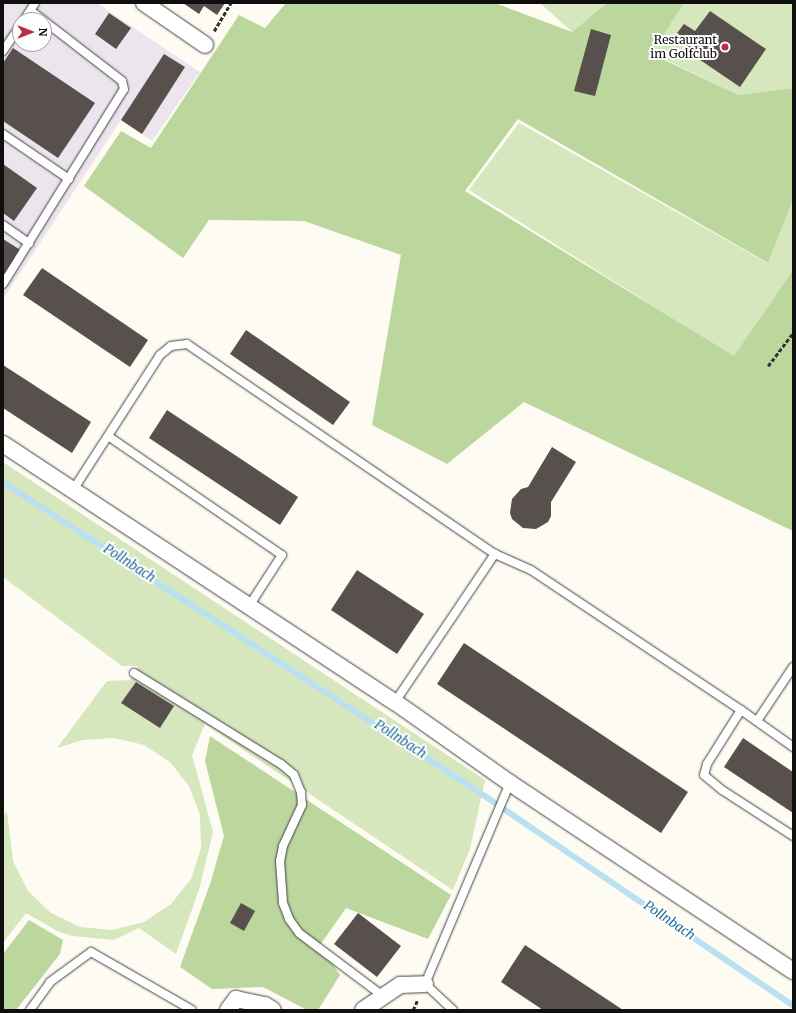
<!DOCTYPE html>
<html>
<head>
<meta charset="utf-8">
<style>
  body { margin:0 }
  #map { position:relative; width:796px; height:1013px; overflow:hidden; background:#fefbf3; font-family:Merriweather,serif }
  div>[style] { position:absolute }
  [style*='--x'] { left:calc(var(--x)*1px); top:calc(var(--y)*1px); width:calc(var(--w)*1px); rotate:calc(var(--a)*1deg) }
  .industrial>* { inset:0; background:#ece5ed }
  .green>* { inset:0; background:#d6e7be }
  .forest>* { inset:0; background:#bbd79e }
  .stream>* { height:5.5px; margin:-2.75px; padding:0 2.75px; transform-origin:2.75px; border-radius:2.75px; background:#bae1f2 }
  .building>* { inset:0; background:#58504c }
  .path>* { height:2.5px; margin-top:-1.25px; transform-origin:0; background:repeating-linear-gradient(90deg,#313131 0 4px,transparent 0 6px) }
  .roads { filter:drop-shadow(0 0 1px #424242) drop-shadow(0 0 1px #424242) }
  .service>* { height:8px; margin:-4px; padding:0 4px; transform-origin:4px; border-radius:4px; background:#fff }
  .minor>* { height:16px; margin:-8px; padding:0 8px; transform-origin:8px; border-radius:8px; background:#fff }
  .dots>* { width:11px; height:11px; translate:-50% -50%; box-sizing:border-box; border:2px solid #fff; border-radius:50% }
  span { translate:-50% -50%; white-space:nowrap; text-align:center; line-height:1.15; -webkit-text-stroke:4px #fff; paint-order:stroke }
  .poi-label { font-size:12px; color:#0f0f0f }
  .right { translate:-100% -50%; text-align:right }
  .water-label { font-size:13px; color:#206d9a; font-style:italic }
  .frame { position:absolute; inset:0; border:4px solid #0f0f0f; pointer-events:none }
  .north { position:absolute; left:12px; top:12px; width:40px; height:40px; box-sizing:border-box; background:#fff; border:1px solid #9f9f9f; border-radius:50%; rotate:90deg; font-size:11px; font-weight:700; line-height:16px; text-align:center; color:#0f0f0f }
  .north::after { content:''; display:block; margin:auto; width:14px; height:18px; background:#b7303f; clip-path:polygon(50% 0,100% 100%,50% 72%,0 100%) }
</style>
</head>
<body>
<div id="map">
  <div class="industrial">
    <div style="clip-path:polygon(evenodd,3px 3px,97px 3px,200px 72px,152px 141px,121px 120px,3px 299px,3px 3px,20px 20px,44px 20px,44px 44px,20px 44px,20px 20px)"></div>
  </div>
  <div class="green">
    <div style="clip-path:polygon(540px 3px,607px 3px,572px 32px)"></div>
    <div style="clip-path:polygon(684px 3px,793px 3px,793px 88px,739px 95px,651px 53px)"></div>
    <div style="clip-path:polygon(519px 123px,767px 263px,793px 199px,793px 270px,734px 357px,469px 190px)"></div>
    <div style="clip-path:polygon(3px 462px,485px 780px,470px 849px,453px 890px,205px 724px,192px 755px,213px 832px,199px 890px,176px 954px,139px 928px,114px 940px,73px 936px,59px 932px,26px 913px,3px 943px,3px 817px,7px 811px,13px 861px,28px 891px,51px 913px,80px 927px,112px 930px,144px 922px,171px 904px,191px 879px,201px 848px,200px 815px,189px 786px,170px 762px,144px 745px,114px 738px,83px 740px,57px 748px,107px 681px,130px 680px,138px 666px,122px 666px,3px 577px)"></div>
  </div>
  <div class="forest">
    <div style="clip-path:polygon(286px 3px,495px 3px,572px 32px,607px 3px,684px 3px,651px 54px,739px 95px,793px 88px,793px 199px,768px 263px,518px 119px,465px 191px,734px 356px,793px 270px,793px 531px,524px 402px,447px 464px,372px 425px,401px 255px,304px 221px,209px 220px,183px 258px,84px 186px,121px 131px,151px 148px,239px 15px,265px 28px)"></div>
    <div style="clip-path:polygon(210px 736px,451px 895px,428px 939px,346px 908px,320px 945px,340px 975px,318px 1010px,307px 1010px,263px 987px,212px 989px,180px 967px,210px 884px,224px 836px,205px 761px)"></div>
    <div style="clip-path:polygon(29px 920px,63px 940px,60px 954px,16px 1010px,3px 1010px,3px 954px)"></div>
  </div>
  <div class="stream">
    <div style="--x:3;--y:482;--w:575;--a:33.08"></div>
    <div style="--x:485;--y:796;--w:372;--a:34.2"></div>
  </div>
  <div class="building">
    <div style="clip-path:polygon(183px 3px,225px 3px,217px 15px,204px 6px,199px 14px)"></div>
    <div style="clip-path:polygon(710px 11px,766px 49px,740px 87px,684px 49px,687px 46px,674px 37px,684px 24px,695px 31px)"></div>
    <div style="clip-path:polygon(109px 13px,131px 28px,116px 49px,95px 34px)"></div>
    <div style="clip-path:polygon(591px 29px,611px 35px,595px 96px,574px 91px)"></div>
    <div style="clip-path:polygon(13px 48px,95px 103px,58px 158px,3px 121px,3px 63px)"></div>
    <div style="clip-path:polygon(164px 54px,185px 67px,142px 134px,121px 120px)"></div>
    <div style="clip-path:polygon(3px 164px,37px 188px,14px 221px,3px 213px)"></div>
    <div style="clip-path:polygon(3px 239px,22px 251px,3px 279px)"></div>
    <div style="clip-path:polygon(42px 268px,148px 340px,130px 367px,23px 295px)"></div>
    <div style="clip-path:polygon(246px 330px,350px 402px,333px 425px,230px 354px)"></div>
    <div style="clip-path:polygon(3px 365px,91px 422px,72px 453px,3px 408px)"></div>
    <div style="clip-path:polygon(167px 410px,298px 497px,280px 525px,149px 438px)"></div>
    <div style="clip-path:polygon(552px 447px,576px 462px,551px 502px,551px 516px,548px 522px,536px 529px,523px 528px,512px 519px,510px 513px,512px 499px,521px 489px,528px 487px)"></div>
    <div style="clip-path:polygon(357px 570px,424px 614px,397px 654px,331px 610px)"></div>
    <div style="clip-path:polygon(464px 643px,688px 792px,661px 833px,437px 684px)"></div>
    <div style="clip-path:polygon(136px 682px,174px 706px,160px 728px,121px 703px)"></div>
    <div style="clip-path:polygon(743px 738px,793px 772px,793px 813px,724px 767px)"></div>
    <div style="clip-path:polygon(241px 903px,255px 911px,244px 931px,230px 923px)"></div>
    <div style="clip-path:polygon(358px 913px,401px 946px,377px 977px,334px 944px)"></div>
    <div style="clip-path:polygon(525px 945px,623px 1010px,543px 1010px,501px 982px)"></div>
  </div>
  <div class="path">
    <div style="--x:214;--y:31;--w:33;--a:-59"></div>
    <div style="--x:768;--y:366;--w:41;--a:-52.9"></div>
    <div style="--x:413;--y:1010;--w:10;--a:-66"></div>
  </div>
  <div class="roads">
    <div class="service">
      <div style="--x:31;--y:11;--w:15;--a:37"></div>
      <div style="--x:24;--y:20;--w:20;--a:-57"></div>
      <div style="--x:3;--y:51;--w:30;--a:-56"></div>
      <div style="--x:3;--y:134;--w:80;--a:34.3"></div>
      <div style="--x:3;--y:225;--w:32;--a:35"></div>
      <div style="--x:3;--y:284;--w:229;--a:-58.2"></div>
      <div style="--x:124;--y:89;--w:8;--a:-104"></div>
      <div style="--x:122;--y:81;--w:98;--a:-142.4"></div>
      <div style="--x:108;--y:436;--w:211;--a:34.4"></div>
      <div style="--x:282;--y:555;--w:61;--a:122.9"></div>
      <div style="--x:73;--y:490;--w:161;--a:-57.2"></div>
      <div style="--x:160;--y:355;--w:14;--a:-39"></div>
      <div style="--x:171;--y:346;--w:16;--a:-7"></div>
      <div style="--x:187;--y:344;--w:373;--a:34.3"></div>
      <div style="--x:495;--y:554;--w:39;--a:24"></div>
      <div style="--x:531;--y:570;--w:252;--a:33.7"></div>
      <div style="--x:741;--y:710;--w:64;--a:122.2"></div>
      <div style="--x:707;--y:764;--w:11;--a:105"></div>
      <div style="--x:704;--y:775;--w:23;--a:40"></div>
      <div style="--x:722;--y:790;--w:85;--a:32.9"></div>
      <div style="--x:134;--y:673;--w:173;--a:31.8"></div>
      <div style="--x:281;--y:764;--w:17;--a:40"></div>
      <div style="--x:294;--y:775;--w:18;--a:68"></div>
      <div style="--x:301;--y:792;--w:13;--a:86"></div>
      <div style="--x:302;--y:805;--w:45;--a:114.9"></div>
      <div style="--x:283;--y:846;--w:15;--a:101"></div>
      <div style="--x:280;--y:861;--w:42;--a:85.9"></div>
      <div style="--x:283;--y:903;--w:17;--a:69"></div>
      <div style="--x:289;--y:919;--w:17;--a:54"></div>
      <div style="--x:299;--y:933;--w:105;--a:36.9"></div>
      <div style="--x:395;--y:702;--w:179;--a:-56"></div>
      <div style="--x:741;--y:710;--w:64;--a:35.4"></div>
      <div style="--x:757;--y:721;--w:65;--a:-56.3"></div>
      <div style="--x:30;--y:1010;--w:34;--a:-54"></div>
      <div style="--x:50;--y:982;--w:51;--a:-36.2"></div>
      <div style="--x:91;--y:952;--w:116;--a:29.9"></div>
      <div style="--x:453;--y:1010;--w:38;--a:-137"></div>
      <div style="--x:425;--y:984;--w:218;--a:-67.1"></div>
    </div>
    <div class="minor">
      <div style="--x:144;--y:3;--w:74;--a:34.5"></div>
      <div style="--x:3;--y:444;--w:469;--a:33.4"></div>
      <div style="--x:395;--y:702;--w:141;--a:35.2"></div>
      <div style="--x:510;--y:783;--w:340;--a:33.6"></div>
      <div style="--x:228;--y:1010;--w:14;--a:-54"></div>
      <div style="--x:236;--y:999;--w:30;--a:12"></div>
      <div style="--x:265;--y:1005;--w:9;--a:32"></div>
      <div style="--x:363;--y:1010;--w:45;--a:-34"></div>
      <div style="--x:400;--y:985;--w:25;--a:-2"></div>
    </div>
  </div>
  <div class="dots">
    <div style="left:725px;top:47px;background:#b7303f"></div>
  </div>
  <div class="poi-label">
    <span class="right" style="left:717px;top:47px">Restaurant<br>im Golfclub</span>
  </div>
  <div class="water-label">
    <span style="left:129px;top:564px;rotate:33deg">Pollnbach</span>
    <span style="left:400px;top:740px;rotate:33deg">Pollnbach</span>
    <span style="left:669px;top:921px;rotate:34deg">Pollnbach</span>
  </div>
  <div class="frame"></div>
  <div class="north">N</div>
</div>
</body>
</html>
